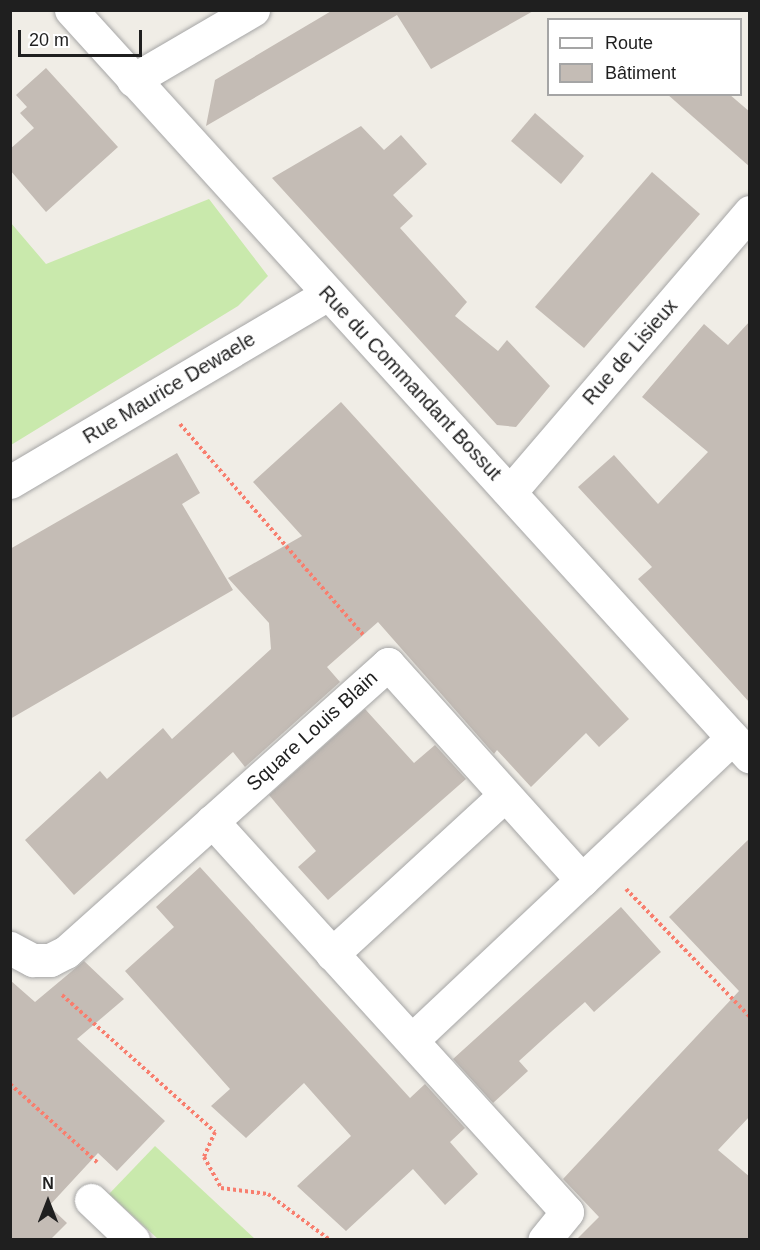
<!DOCTYPE html>
<html>
<head>
<meta charset="utf-8">
<style>
  body { margin:0 }
  #map { position:relative; width:760px; height:1250px; overflow:hidden; background:#f0ede6; font-family:Arial,sans-serif }
  div>[style] { position:absolute }
  [style*='--x'] { left:calc(var(--x)*1px); top:calc(var(--y)*1px); width:calc(var(--w)*1px); rotate:calc(var(--a)*1deg) }
  .grass>* { inset:0; background:#c9e9ac }
  .building>* { inset:0; background:#c4bcb5 }
  .path>* { height:4px; margin-top:-2px; transform-origin:0; background:repeating-linear-gradient(90deg,#f87e6e 0 3px,transparent 0 6px) }
  .roads { filter:drop-shadow(0 0 2px #a6a6a6) drop-shadow(0 0 2px #a6a6a6) }
  .minor>* { height:33px; margin:-16.5px; padding:0 16.5px; transform-origin:16.5px; border-radius:16.5px; background:#fff }
  span { translate:-50% -50%; white-space:nowrap; text-align:center; line-height:1.15; -webkit-text-stroke:5px #fff; paint-order:stroke }
  .street-label { font-size:20px; color:#1f1f1f }
  .frame { position:absolute; inset:0; border:12px solid #1f1f1f; pointer-events:none }
  .legend { position:absolute; left:547px; top:18px; width:195px; height:78px; box-sizing:border-box; background:#fff; border:2px solid #a5a5a5; margin:0; padding:8px 10px; list-style:none; font-size:18px; color:#1f1f1f }
  .legend li { display:flex; align-items:center; gap:12px; height:30px }
  .legend b { width:30px; border:2px solid #a5a5a5 }
  .north { position:absolute; left:18px; top:1172px; width:60px; height:60px; -webkit-text-stroke:4px #fff; paint-order:stroke; rotate:0deg; font-size:16px; font-weight:700; line-height:24px; text-align:center; color:#1f1f1f }
  .north::after { content:''; display:block; margin:auto; width:21px; height:27px; background:#1f1f1f; clip-path:polygon(50% 0,100% 100%,50% 72%,0 100%) }
  .scale { position:absolute; left:18px; top:30px; width:124px; height:27px; box-sizing:border-box; border:3px solid #1f1f1f; border-top:0; padding-left:8px; font-size:18px; line-height:21px; white-space:nowrap; color:#1f1f1f; -webkit-text-stroke:4px #fff; paint-order:stroke }
</style>
</head>
<body>
<div id="map">
  <div class="grass">
    <div style="clip-path:polygon(209px 199px,268px 276px,238px 306px,11px 445px,11px 223px,46px 264px)"></div>
    <div style="clip-path:polygon(155px 1146px,255px 1239px,158px 1239px,109px 1194px)"></div>
  </div>
  <div class="building">
    <div style="clip-path:polygon(333px 10px,535px 10px,431px 69px,397px 15px,206px 126px,215px 80px)"></div>
    <div style="clip-path:polygon(46px 68px,118px 147px,46px 212px,10px 170px,10px 149px,34px 128px,20px 113px,27px 107px,16px 95px)"></div>
    <div style="clip-path:polygon(667px 94px,729px 94px,750px 112px,750px 167px)"></div>
    <div style="clip-path:polygon(535px 113px,584px 156px,561px 184px,511px 141px)"></div>
    <div style="clip-path:polygon(361px 126px,384px 150px,401px 135px,427px 164px,393px 195px,413px 216px,400px 228px,467px 302px,455px 316px,498px 351px,507px 340px,550px 386px,516px 427px,497px 425px,272px 178px)"></div>
    <div style="clip-path:polygon(652px 172px,700px 214px,584px 348px,535px 307px)"></div>
    <div style="clip-path:polygon(750px 321px,750px 703px,638px 579px,652px 567px,578px 487px,614px 455px,658px 504px,708px 452px,642px 397px,704px 324px,728px 345px)"></div>
    <div style="clip-path:polygon(341px 402px,629px 719px,599px 747px,586px 733px,531px 787px,497px 750px,494px 754px,378px 622px,327px 667px,340px 682px,245px 767px,233px 752px,74px 895px,25px 840px,100px 771px,107px 779px,163px 728px,172px 739px,271px 649px,269px 623px,228px 578px,302px 536px,253px 482px)"></div>
    <div style="clip-path:polygon(177px 453px,200px 493px,182px 504px,233px 590px,10px 719px,10px 549px)"></div>
    <div style="clip-path:polygon(365px 709px,414px 763px,435px 745px,466px 779px,328px 900px,298px 867px,316px 851px,269px 795px)"></div>
    <div style="clip-path:polygon(750px 838px,750px 1116px,718px 1150px,750px 1177px,750px 1239px,577px 1239px,599px 1217px,563px 1179px,739px 991px,669px 917px)"></div>
    <div style="clip-path:polygon(200px 867px,410px 1098px,425px 1084px,465px 1128px,450px 1142px,478px 1174px,445px 1205px,413px 1169px,346px 1231px,297px 1186px,351px 1136px,304px 1083px,246px 1138px,211px 1106px,230px 1089px,125px 971px,174px 927px,156px 907px)"></div>
    <div style="clip-path:polygon(621px 907px,661px 952px,594px 1012px,585px 1002px,552px 1031px,519px 1061px,528px 1071px,493px 1103px,453px 1059px)"></div>
    <div style="clip-path:polygon(84px 961px,124px 999px,77px 1039px,165px 1121px,117px 1171px,98px 1153px,49px 1206px,67px 1223px,51px 1239px,10px 1239px,10px 980px,35px 1002px)"></div>
  </div>
  <div class="path">
    <div style="--x:180;--y:424;--w:281;--a:49"></div>
    <div style="--x:626;--y:889;--w:178;--a:45.9"></div>
    <div style="--x:62;--y:995;--w:205;--a:41.8"></div>
    <div style="--x:215;--y:1132;--w:27;--a:114"></div>
    <div style="--x:204;--y:1157;--w:35;--a:61"></div>
    <div style="--x:221;--y:1188;--w:47;--a:7.3"></div>
    <div style="--x:268;--y:1194;--w:77;--a:36.6"></div>
    <div style="--x:10;--y:1084;--w:117;--a:41.9"></div>
  </div>
  <div class="roads">
    <div class="minor">
      <div style="--x:71;--y:10;--w:1009;--a:47.73"></div>
      <div style="--x:133;--y:80;--w:139;--a:-30.3"></div>
      <div style="--x:10;--y:482;--w:369;--a:-30.6"></div>
      <div style="--x:510;--y:492;--w:369;--a:-49.4"></div>
      <div style="--x:212;--y:821;--w:528;--a:47.76"></div>
      <div style="--x:567;--y:1212;--w:36;--a:129"></div>
      <div style="--x:10;--y:948;--w:26;--a:28"></div>
      <div style="--x:33;--y:960;--w:17;--a:0"></div>
      <div style="--x:50;--y:960;--w:18;--a:-27"></div>
      <div style="--x:66;--y:952;--w:432;--a:-41.8"></div>
      <div style="--x:388;--y:664;--w:290;--a:48.1"></div>
      <div style="--x:582;--y:880;--w:207;--a:-43.4"></div>
      <div style="--x:332;--y:954;--w:235;--a:-42.6"></div>
      <div style="--x:412;--y:1040;--w:233;--a:-43.3"></div>
      <div style="--x:91;--y:1200;--w:58;--a:43.6"></div>
    </div>
  </div>
  <div class="street-label">
    <span style="left:630px;top:352px;rotate:-49deg">Rue de Lisieux</span>
    <span style="left:410px;top:383px;rotate:47deg">Rue du Commandant Bossut</span>
    <span style="left:169px;top:388px;rotate:-31deg">Rue Maurice Dewaele</span>
    <span style="left:312px;top:731px;rotate:-42deg">Square Louis Blain</span>
  </div>
  <div class="frame"></div>
  <ul class="legend">
  <li><b style="height:8px;background:#fff"></b>Route</li>
  <li><b style="height:16px;background:#c4bcb5"></b>Bâtiment</li>
  </ul>
  <div class="north">N</div>
  <div class="scale">20 m</div>
</div>
</body>
</html>
